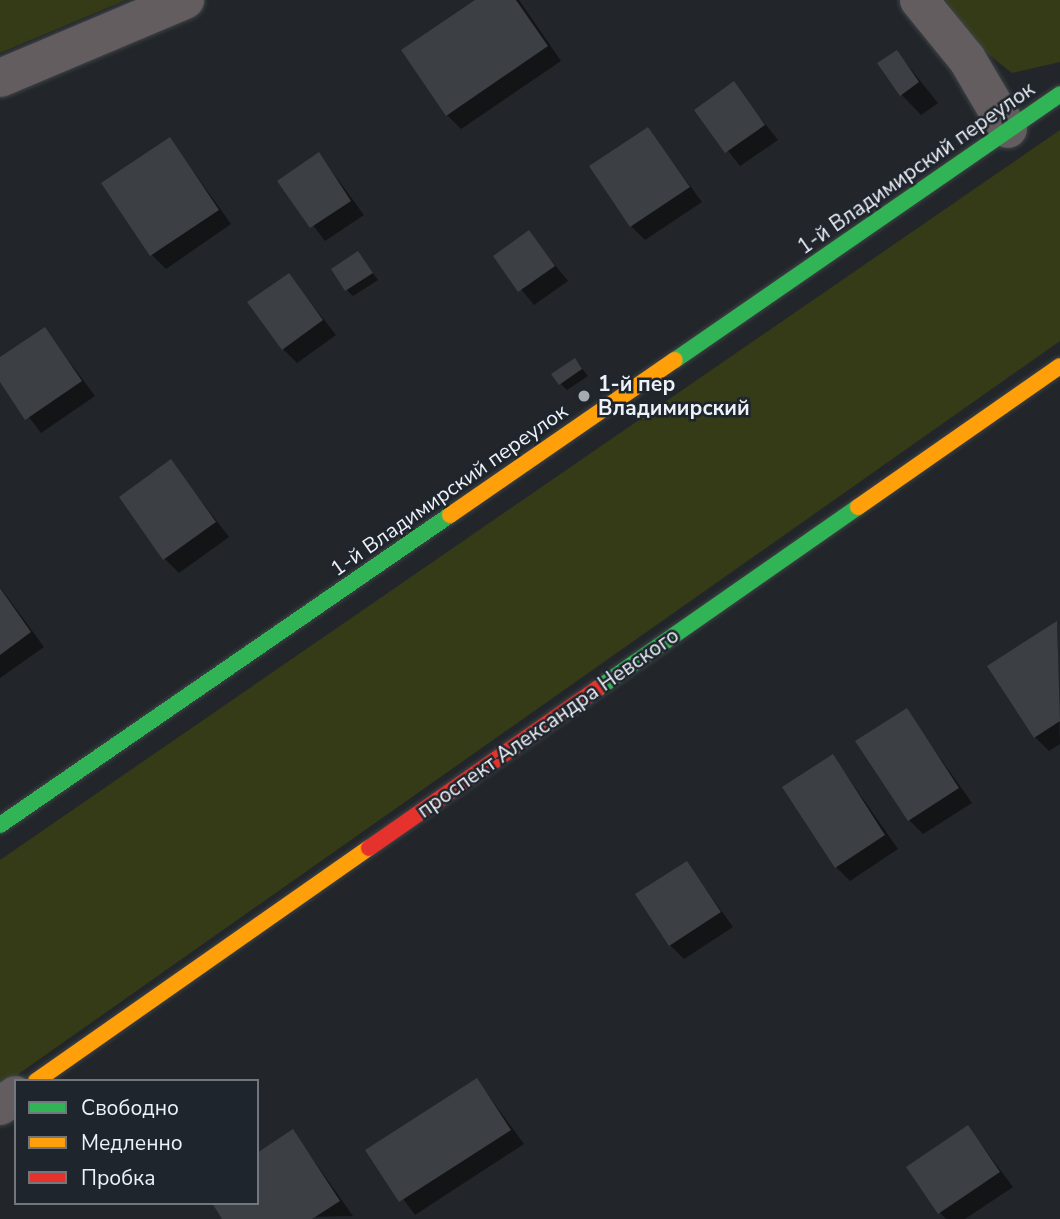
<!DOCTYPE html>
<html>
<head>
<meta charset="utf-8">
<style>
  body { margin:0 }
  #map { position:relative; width:1060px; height:1219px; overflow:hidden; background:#22262a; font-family:"Nunito Sans",sans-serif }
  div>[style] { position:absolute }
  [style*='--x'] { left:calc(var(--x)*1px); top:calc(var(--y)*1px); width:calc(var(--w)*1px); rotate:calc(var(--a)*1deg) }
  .green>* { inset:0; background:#353b16 }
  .shadow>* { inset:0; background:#0007 }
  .building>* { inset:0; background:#3c3f43 }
  .roads { filter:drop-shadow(0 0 2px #3f4346) drop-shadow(0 0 2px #3f4346) }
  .street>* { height:38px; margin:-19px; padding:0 19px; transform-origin:19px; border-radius:19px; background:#635d60 }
  .fast>* { height:16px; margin:-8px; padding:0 8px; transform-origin:8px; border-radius:8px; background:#30b455 }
  .slow>* { height:16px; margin:-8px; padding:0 8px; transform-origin:8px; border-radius:8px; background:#ff9f0a }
  .jam>* { height:16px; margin:-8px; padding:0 8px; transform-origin:8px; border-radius:8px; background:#e5322d }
  .dots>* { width:19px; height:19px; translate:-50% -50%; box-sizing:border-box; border:4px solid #1f252d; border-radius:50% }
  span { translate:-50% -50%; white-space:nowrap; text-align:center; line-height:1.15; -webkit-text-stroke:5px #1f252d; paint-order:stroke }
  .street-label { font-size:21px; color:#eef2f8 }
  .poi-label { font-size:21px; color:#eef2f8; font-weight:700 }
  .left { translate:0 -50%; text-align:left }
  .legend { position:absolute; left:14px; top:1079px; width:245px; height:126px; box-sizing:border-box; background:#1f252d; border:2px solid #72777e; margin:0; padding:9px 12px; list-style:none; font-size:21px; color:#eef2f8 }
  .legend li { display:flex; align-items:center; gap:14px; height:35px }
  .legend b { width:35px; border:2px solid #72777e }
</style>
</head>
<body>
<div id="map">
  <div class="green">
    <div style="clip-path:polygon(0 0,126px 0,0 53px)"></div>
    <div style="clip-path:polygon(945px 0,1060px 0,1060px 62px,1012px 73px,984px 51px)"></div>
    <div style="clip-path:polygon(1060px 130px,1060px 341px,0 1087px,0 860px)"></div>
  </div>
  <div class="shadow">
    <div style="clip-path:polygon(478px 0,519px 0,561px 61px,461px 129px,447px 115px)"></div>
    <div style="clip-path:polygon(897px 52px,938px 103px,921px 115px,901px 94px)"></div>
    <div style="clip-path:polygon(733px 84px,778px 140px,740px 166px,696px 110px)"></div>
    <div style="clip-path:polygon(648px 129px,702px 202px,645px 240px,631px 226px)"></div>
    <div style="clip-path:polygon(170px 139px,231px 224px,166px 269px,152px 255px)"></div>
    <div style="clip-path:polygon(319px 154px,364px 215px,325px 241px,280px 181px)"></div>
    <div style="clip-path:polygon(529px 233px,568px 281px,534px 305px,495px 257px)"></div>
    <div style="clip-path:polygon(358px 253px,378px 280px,353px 296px,347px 290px)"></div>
    <div style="clip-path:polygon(289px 275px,336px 335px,297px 363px,283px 349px)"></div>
    <div style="clip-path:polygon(45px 329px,95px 396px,41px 433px,0 379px,0 360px)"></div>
    <div style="clip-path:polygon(575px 360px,588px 376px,567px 390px,561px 384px)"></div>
    <div style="clip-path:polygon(171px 462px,229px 537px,179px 573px,165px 559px)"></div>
    <div style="clip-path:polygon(0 587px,44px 647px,0 678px)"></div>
    <div style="clip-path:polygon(1057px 623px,1060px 744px,1049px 751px,1035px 737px)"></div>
    <div style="clip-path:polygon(906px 710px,972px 803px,923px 834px,909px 820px)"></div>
    <div style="clip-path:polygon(833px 756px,898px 849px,850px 881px,836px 867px)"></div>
    <div style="clip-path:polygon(687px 863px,733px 927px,684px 959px,670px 945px)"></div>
    <div style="clip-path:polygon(477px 1080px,524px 1144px,415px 1215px,368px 1151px)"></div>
    <div style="clip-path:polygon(968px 1127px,1013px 1187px,965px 1219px,946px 1219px,940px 1213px)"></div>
    <div style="clip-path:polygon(293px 1131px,353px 1216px,224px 1219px,257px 1203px)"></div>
  </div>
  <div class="building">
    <div style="clip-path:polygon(475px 0,516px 0,548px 46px,446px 116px,401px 50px)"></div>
    <div style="clip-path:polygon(897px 50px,919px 82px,900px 96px,877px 63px)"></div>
    <div style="clip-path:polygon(734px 81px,765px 125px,725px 153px,694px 110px)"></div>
    <div style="clip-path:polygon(648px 127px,690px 187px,630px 227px,589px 166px)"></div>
    <div style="clip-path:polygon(170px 137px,219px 210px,150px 256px,101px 183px)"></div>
    <div style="clip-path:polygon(319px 152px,351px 201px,310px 228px,277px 181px)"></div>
    <div style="clip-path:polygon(529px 230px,555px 266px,518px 292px,493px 256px)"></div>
    <div style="clip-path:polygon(358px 251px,373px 273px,345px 291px,331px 269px)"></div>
    <div style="clip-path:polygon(289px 273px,323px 320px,282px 350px,247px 302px)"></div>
    <div style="clip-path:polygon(45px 327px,82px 381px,25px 420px,0 382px,0 357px)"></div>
    <div style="clip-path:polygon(575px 358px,582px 369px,559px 385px,551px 374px)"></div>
    <div style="clip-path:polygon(171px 459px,216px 522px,163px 560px,119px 497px)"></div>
    <div style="clip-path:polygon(0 588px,31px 632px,0 655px)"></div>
    <div style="clip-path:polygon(1057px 621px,1060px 721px,1034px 738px,987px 666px)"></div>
    <div style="clip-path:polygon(907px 708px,959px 788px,908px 821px,855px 741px)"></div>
    <div style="clip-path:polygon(833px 754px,885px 835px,835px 868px,782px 787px)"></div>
    <div style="clip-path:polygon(687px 861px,721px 912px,669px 946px,635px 894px)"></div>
    <div style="clip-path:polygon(477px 1078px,511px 1130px,399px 1202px,365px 1150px)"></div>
    <div style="clip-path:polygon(968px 1125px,1000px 1172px,938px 1214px,906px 1167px)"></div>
    <div style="clip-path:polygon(293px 1129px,340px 1201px,312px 1219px,222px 1219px,212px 1203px,257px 1203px,257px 1153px)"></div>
  </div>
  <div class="roads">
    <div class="street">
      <div style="--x:919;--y:0;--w:76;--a:50.9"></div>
      <div style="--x:967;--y:59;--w:81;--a:59.6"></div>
      <div style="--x:0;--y:78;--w:201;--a:-22.9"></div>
      <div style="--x:0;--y:1106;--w:19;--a:-35"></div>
    </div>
    <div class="fast">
      <div style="--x:675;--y:360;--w:468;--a:-34.6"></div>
      <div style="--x:597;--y:689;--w:318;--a:-34.9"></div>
      <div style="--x:0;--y:825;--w:546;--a:-34.56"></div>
    </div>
    <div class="slow">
      <div style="--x:858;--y:507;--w:246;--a:-34.9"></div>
      <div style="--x:450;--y:515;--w:273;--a:-34.6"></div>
      <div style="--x:36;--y:1081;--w:406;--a:-35"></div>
    </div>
    <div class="jam">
      <div style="--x:369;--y:848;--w:278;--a:-34.9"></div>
    </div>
  </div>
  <div class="dots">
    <div style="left:584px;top:396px;background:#a7abb0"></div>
  </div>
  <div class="street-label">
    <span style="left:916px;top:168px;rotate:-35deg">1-й Владимирский переулок</span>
    <span style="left:449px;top:490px;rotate:-35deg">1-й Владимирский переулок</span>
    <span style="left:548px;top:723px;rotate:-35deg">проспект Александра Невского</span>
  </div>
  <div class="poi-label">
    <span class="left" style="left:598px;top:396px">1-й пер<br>Владимирский</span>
  </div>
  <ul class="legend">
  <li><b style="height:9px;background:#30b455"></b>Свободно</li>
  <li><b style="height:9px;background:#ff9f0a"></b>Медленно</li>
  <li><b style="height:9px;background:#e5322d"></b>Пробка</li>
  </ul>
</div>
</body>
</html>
